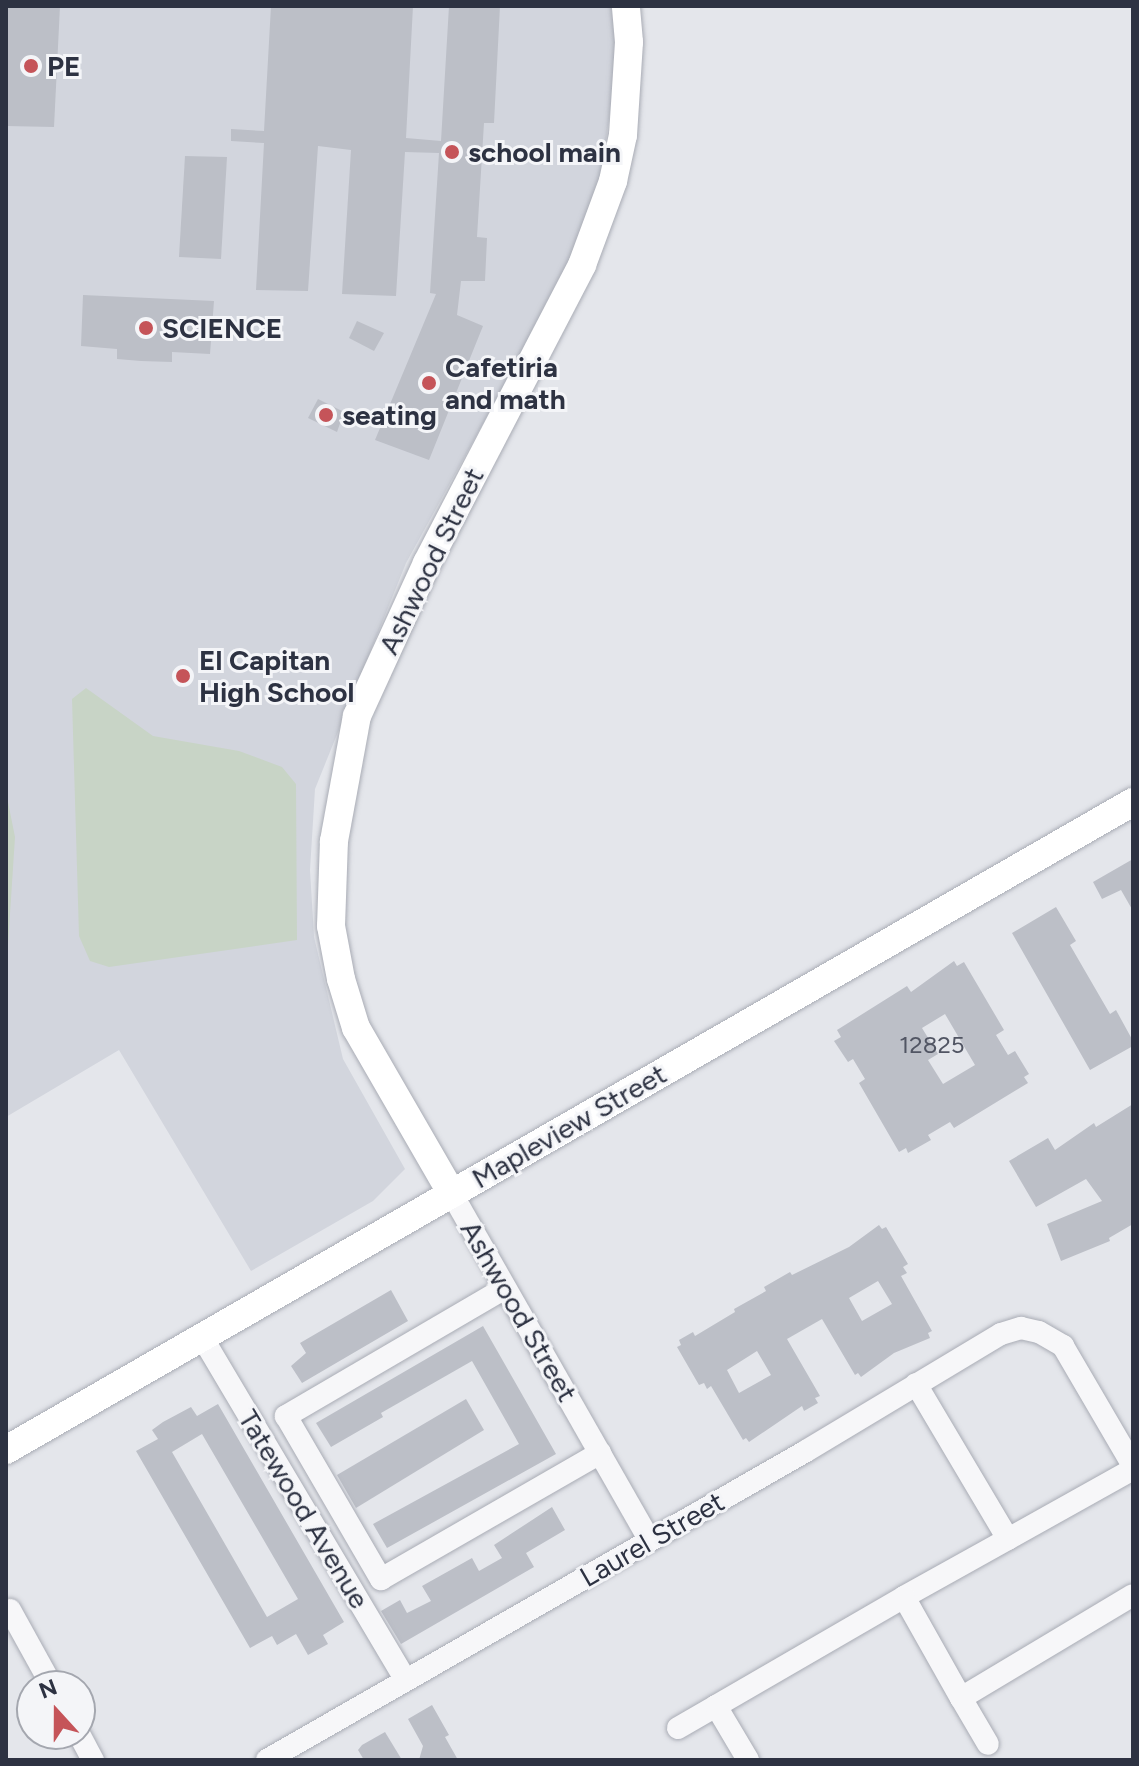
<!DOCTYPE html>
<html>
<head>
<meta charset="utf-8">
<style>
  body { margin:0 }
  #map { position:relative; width:1139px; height:1766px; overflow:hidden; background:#e4e6eb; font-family:Figtree,sans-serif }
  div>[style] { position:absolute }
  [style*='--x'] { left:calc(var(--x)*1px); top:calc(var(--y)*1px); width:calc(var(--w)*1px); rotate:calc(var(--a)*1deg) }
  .built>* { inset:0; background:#d2d5dd }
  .green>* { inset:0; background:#c8d4c6 }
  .building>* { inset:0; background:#bcbfc7 }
  .roads { filter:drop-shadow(0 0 2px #a9acb5) drop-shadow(0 0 2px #a9acb5) }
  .minor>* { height:22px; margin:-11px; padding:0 11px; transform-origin:11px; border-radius:11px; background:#f7f7f9 }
  .major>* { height:28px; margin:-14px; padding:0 14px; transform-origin:14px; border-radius:14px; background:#fff }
  .dots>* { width:22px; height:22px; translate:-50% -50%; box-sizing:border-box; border:4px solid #f4f5f8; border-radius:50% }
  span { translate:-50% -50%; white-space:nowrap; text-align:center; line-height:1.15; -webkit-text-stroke:6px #f4f5f8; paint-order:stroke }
  .number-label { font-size:24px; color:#515563 }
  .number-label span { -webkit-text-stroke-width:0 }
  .poi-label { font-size:28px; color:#2d3242; font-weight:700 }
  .left { translate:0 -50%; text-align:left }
  .street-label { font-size:28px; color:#2d3242 }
  .frame { position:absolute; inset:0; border:8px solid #2d3242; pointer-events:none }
  .north { position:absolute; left:16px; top:1670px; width:80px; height:80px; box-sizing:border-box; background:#f4f5f8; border:2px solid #a4a7af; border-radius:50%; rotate:339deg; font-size:22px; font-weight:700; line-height:32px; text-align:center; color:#2d3242 }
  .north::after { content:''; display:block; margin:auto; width:28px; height:36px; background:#c55459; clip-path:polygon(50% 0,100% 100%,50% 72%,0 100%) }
</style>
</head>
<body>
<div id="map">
  <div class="built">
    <div style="clip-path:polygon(6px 6px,611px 6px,618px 55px,599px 189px,556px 291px,406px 563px,315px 789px,310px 870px,314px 937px,343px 1059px,405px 1169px,373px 1201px,251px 1271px,119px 1050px,6px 1117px)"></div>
  </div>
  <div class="green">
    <div style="clip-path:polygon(86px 688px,153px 736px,239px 751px,282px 767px,296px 784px,297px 940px,109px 967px,90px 961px,79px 936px,72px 699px)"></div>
    <div style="clip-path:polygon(6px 792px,15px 837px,6px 976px)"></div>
  </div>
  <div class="building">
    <div style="clip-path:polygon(6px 6px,60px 6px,54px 127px,6px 126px)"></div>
    <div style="clip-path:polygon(271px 6px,413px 6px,406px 138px,441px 141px,449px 6px,500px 6px,494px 123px,484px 123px,477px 237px,487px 238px,485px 281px,461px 281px,457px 315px,483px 326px,429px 460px,375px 440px,436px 294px,430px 293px,439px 153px,405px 152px,396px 296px,342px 294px,351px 150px,318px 146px,308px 291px,256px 290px,264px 143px,231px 141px,231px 129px,264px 131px)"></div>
    <div style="clip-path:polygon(185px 156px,227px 157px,221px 259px,179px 257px)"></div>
    <div style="clip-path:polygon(83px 295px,214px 301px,210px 354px,172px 352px,172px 362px,141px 361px,117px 359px,117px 349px,81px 346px)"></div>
    <div style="clip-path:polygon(357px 321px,384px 333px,374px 351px,349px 338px)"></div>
    <div style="clip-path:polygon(318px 399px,344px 412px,337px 432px,308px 418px)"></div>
    <div style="clip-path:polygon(1133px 859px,1133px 911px,1121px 890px,1102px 899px,1093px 882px)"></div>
    <div style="clip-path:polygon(1056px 907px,1076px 941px,1070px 945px,1110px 1014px,1116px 1010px,1133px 1041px,1133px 1046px,1090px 1070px,1012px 933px)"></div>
    <div style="clip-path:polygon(evenodd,954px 961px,957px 966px,964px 962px,1004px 1030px,996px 1035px,1008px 1055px,1015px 1051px,1029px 1074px,1024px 1077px,1028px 1083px,954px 1128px,950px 1122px,928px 1135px,931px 1140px,908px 1153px,906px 1148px,899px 1152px,859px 1083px,865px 1079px,853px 1059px,848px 1062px,834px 1041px,841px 1037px,837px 1030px,907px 986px,911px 992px,954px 961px,945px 1014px,975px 1065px,943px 1084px,928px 1060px,938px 1054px,922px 1028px,945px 1014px)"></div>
    <div style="clip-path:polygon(1133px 1104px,1133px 1224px,1109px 1238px,1110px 1241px,1061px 1261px,1047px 1224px,1102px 1201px,1086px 1179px,1036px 1207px,1009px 1161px,1048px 1138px,1055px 1150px,1094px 1123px,1096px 1127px)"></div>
    <div style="clip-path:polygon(evenodd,879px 1225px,882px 1229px,886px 1227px,908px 1264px,903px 1267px,907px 1273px,901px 1276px,932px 1331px,928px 1333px,930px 1338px,894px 1353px,861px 1377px,858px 1373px,855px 1375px,822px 1319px,787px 1339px,820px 1396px,815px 1398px,818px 1403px,804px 1411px,802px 1406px,749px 1442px,746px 1438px,743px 1440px,711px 1386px,707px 1389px,704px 1383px,699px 1385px,677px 1347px,681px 1345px,679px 1340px,693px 1332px,695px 1336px,735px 1312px,734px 1309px,766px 1291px,764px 1287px,790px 1272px,792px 1275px,849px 1247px,879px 1225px,878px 1281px,892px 1304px,862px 1321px,849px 1298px,878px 1281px,879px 1225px,757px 1351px,771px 1375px,739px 1393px,727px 1370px,757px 1351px)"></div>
    <div style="clip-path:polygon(391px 1290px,408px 1321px,302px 1383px,291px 1366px,306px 1353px,300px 1343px)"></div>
    <div style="clip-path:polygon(483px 1326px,556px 1454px,387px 1548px,373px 1524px,519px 1444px,472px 1361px,381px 1413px,383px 1417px,331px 1447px,316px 1423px)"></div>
    <div style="clip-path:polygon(466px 1399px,484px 1430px,356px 1508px,337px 1475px)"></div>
    <div style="clip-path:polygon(evenodd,218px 1404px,344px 1622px,323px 1635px,328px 1644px,308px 1655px,296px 1634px,277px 1645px,272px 1636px,250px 1648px,136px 1451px,158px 1439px,152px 1430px,163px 1422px,191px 1407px,197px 1416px,218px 1404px,202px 1434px,298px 1599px,267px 1617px,172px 1452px,202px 1434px)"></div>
    <div style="clip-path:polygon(552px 1507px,565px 1530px,526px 1553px,534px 1567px,401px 1644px,381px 1611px,400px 1600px,407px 1613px,431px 1601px,422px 1586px,472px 1558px,479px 1571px,502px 1558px,494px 1545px)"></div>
    <div style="clip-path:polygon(432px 1705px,449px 1735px,445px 1737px,458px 1760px,419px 1760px,423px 1746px,408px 1719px)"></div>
    <div style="clip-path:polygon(385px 1732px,402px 1760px,364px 1760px,358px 1750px,362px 1745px)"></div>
  </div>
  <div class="roads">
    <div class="minor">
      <div style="--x:452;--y:1194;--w:397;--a:60.3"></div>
      <div style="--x:505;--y:1288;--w:254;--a:149.7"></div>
      <div style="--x:286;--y:1416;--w:189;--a:59.8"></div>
      <div style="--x:381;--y:1579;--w:253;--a:-29.9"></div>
      <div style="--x:202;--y:1337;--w:399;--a:59.3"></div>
      <div style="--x:916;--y:1384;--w:180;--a:59.3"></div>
      <div style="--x:1008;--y:1539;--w:143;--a:-29.2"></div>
      <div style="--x:1008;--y:1539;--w:119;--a:150.9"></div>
      <div style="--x:904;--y:1597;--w:116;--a:60.6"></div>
      <div style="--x:961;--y:1698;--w:200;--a:-30.9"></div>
      <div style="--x:10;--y:1610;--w:87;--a:61.1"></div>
      <div style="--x:961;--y:1698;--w:53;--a:59.6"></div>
      <div style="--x:716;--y:1706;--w:217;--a:-30.1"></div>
      <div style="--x:678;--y:1728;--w:44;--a:-30.1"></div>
      <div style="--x:716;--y:1706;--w:63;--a:59.3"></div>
      <div style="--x:79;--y:1734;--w:30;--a:62"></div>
      <div style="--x:267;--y:1760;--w:621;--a:-29.82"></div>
      <div style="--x:806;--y:1451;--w:227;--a:-31"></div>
      <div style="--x:1001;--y:1334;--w:21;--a:-17"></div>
      <div style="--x:1021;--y:1328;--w:18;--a:13"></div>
      <div style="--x:1039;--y:1332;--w:28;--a:30"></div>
      <div style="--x:1063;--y:1346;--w:139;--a:59.7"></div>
    </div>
    <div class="major">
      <div style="--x:452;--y:1194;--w:192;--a:-120"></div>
      <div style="--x:356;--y:1028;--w:51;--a:-107"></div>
      <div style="--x:341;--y:979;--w:54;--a:-100.7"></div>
      <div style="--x:331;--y:926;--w:85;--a:-88"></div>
      <div style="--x:334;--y:841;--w:127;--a:-79.6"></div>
      <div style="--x:357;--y:716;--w:168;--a:-65.4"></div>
      <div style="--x:427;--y:563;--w:336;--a:-62.5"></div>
      <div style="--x:582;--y:265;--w:90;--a:-69.7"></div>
      <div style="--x:613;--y:181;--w:47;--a:-77.7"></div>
      <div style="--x:623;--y:135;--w:93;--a:-86.3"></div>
      <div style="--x:629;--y:42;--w:36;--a:-95"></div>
      <div style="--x:6;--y:1450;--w:1300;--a:-29.9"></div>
    </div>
  </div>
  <div class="dots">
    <div style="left:31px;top:66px;background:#c55459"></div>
    <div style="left:452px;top:152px;background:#c55459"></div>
    <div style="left:146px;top:328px;background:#c55459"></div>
    <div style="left:429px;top:383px;background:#c55459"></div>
    <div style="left:326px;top:415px;background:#c55459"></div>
    <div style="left:183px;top:676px;background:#c55459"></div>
  </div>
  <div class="number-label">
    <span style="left:932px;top:1045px">12825</span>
  </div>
  <div class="poi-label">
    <span class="left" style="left:47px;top:66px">PE</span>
    <span class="left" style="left:468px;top:152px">school main</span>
    <span class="left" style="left:162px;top:328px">SCIENCE</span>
    <span class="left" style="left:445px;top:383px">Cafetiria<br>and math</span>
    <span class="left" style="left:342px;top:415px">seating</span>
    <span class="left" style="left:199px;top:676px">El Capitan<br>High School</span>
  </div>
  <div class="street-label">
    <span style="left:431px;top:561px;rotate:-64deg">Ashwood Street</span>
    <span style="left:569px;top:1126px;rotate:-30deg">Mapleview Street</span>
    <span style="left:519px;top:1311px;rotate:60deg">Ashwood Street</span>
    <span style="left:304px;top:1509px;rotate:59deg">Tatewood Avenue</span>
    <span style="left:652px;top:1539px;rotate:-30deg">Laurel Street</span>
  </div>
  <div class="frame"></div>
  <div class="north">N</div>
</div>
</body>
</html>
